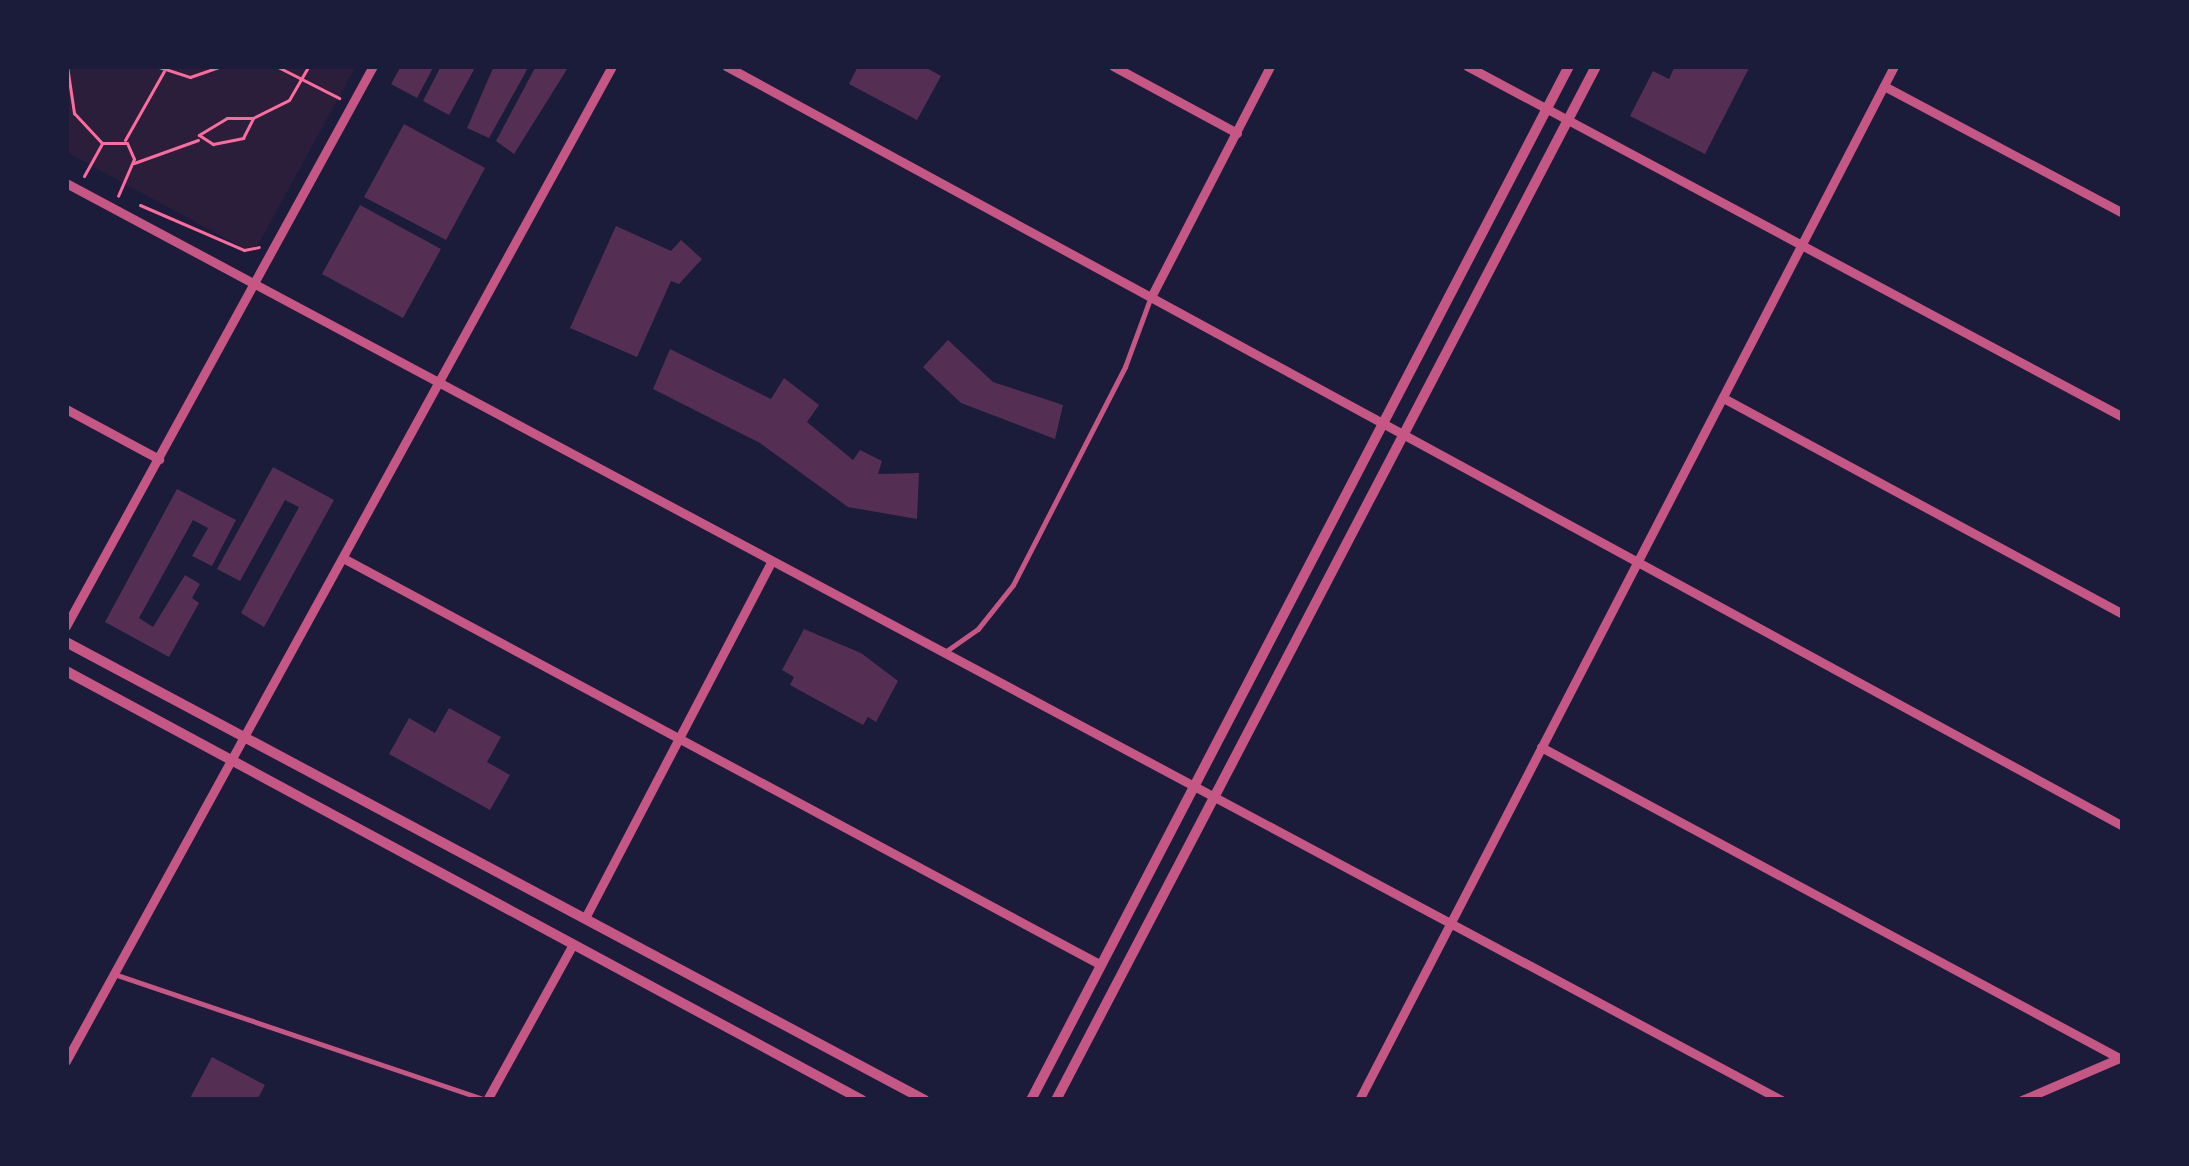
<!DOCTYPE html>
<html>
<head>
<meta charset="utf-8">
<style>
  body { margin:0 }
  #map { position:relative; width:2189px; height:1166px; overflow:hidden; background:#1b1b3a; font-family:"Nunito Sans",sans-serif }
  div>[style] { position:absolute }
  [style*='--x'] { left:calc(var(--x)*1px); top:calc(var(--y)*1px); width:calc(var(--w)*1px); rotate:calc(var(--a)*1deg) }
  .green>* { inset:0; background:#2a1e3b }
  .building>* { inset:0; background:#542f53 }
  .path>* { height:3px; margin:-1.5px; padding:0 1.5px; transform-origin:1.5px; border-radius:1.5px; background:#ff6b9d }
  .service>* { height:4.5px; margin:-2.25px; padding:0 2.25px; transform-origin:2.25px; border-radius:2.25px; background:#c65784 }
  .minor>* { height:9px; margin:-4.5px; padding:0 4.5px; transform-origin:4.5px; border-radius:4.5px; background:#c65784 }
  .tertiary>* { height:10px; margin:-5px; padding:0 5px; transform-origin:5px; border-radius:5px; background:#c65784 }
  span { translate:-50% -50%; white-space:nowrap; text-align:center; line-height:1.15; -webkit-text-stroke:9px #1b1b3a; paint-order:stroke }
  .frame { position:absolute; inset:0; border:69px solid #1b1b3a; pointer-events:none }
</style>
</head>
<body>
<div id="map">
  <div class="green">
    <div style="clip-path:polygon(66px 66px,356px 66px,258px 245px,245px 249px,66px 152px)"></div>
  </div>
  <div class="building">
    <div style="clip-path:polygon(401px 66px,434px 66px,417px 98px,391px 84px)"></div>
    <div style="clip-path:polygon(441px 66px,476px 66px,449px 115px,423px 101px)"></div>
    <div style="clip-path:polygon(494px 66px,529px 66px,489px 138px,467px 128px)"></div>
    <div style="clip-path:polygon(536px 66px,569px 66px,514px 154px,496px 141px)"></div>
    <div style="clip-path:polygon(858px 66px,923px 66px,941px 76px,917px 120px,849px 84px)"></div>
    <div style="clip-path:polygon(1675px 66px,1750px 66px,1705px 154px,1630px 116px,1653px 71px,1669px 79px)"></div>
    <div style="clip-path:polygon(404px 124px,485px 168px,446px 240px,364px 197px)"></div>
    <div style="clip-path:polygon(360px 205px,441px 249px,403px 318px,322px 274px)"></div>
    <div style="clip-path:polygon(616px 226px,671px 251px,681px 240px,702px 259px,679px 284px,671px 281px,637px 357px,570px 328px)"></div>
    <div style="clip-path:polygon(948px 340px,993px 382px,1063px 405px,1055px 439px,961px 403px,923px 367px)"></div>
    <div style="clip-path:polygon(670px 349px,771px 399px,784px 378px,819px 405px,807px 422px,853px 460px,860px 450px,882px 461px,878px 474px,919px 473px,917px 519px,848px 507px,760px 443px,653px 389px)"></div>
    <div style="clip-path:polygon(273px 467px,334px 500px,264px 627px,241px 613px,299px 507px,285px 500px,240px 581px,217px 569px)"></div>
    <div style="clip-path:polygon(177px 489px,236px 520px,212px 566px,192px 556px,208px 528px,193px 520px,139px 618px,153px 627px,185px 575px,200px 584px,192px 598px,199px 603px,169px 657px,105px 622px)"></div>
    <div style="clip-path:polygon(804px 629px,861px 653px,898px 681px,876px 722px,868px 717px,863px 725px,790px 685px,794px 677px,782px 670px)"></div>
    <div style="clip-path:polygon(449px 708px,501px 737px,487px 762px,510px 775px,490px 810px,389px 754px,409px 718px,435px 733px)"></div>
    <div style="clip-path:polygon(212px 1057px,265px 1085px,257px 1100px,189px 1100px)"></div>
  </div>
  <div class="path">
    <div style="--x:67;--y:66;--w:48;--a:81.5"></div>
    <div style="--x:74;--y:113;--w:40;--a:47"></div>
    <div style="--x:156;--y:66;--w:36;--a:18"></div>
    <div style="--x:190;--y:77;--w:34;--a:-19"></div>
    <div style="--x:276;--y:66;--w:71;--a:26.9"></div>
    <div style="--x:253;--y:118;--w:26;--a:180"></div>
    <div style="--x:227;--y:118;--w:33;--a:149"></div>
    <div style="--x:199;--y:135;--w:17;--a:33"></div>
    <div style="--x:213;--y:144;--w:31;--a:-11"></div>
    <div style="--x:243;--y:138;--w:22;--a:-63"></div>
    <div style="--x:253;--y:118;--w:40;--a:-26.6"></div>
    <div style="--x:289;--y:100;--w:39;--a:-60"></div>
    <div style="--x:125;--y:140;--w:79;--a:-60.5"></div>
    <div style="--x:134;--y:163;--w:68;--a:-19.8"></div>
    <div style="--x:84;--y:176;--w:38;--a:-61"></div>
    <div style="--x:102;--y:143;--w:25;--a:0"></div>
    <div style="--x:127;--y:143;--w:17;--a:66"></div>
    <div style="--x:134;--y:159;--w:40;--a:113.4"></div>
    <div style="--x:140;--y:205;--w:113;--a:23.4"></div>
    <div style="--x:244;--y:250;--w:15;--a:-11"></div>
  </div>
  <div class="service">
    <div style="--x:945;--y:652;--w:40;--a:-34.9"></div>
    <div style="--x:978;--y:629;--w:56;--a:-51.5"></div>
    <div style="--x:1013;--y:585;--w:245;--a:-62.8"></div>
    <div style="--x:1125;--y:367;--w:72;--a:-69.8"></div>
    <div style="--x:117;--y:975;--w:391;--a:18.7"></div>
  </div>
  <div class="minor">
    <div style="--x:726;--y:66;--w:1590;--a:28.55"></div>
    <div style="--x:1113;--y:66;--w:141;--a:28.4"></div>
    <div style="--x:1467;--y:66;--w:744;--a:28.15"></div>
    <div style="--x:1884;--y:86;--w:271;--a:28"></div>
    <div style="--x:66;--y:183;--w:1945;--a:28.13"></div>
    <div style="--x:1151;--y:297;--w:260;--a:-62.7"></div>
    <div style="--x:1727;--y:400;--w:450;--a:28.4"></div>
    <div style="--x:66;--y:409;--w:106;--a:28.3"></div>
    <div style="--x:343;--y:558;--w:860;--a:28.23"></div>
    <div style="--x:66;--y:626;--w:639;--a:-61.27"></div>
    <div style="--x:1541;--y:747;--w:656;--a:28.28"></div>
    <div style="--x:585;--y:918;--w:402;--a:-62.4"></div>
    <div style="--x:66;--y:1061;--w:1135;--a:-61.24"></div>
    <div style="--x:487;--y:1100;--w:178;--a:-61.1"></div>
    <div style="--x:1359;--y:1100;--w:1164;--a:-62.64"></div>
    <div style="--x:2022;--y:1100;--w:109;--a:-23.3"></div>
  </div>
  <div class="tertiary">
    <div style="--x:66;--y:642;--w:973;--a:28.07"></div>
    <div style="--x:66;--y:671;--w:904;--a:28.32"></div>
    <div style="--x:1031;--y:1100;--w:1166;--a:-62.51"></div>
    <div style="--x:1056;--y:1100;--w:1167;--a:-62.42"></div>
  </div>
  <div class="frame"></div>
</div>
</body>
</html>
